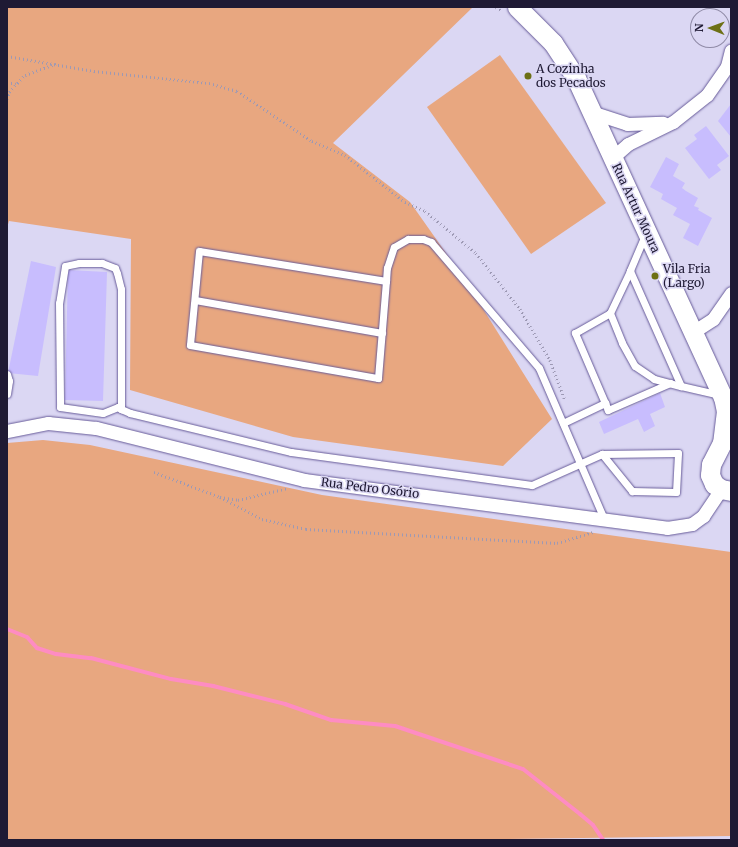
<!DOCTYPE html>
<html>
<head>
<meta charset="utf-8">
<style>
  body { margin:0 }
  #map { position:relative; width:738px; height:847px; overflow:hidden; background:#dbd7f3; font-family:Merriweather,serif }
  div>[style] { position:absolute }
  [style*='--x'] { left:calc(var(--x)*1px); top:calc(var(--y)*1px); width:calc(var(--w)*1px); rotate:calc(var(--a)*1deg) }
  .green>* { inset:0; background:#e8a780 }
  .stream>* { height:4px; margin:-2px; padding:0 2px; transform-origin:2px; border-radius:2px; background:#fe8cc2 }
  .building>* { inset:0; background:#c8bdfe }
  .path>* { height:2.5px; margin-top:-1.25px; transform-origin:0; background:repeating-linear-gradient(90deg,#9d99b4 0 1px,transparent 0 4px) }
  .roads { filter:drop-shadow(0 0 1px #675b99) drop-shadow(0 0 1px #675b99) }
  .lane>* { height:7px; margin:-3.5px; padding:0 3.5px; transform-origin:3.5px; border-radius:3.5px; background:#fff }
  .street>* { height:13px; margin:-6.5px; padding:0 6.5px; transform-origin:6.5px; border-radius:6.5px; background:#fff }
  .secondary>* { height:19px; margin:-9.5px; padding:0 9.5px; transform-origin:9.5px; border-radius:9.5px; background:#fff }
  .dots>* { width:11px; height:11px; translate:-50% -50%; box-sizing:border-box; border:2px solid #dbd7f3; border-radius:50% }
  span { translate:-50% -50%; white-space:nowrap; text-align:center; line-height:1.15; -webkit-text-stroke:3px #dbd7f3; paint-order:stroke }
  .poi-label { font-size:12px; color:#1f1a34 }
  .left { translate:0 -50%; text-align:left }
  .street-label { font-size:12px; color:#1f1a34 }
  .frame { position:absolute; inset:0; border:8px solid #1f1a34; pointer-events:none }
  .north { position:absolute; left:690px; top:8px; width:40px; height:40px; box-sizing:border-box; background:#dbd7f3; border:1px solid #908ba7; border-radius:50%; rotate:271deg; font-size:11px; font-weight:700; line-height:16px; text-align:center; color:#1f1a34 }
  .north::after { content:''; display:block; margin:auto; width:14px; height:18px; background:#6d7015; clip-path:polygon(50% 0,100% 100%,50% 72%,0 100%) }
</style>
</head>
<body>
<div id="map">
  <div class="green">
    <div style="clip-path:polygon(7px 7px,473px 7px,333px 143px,410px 202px,465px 280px,552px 419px,503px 466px,293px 437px,130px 390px,131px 239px,9px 221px,7px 228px)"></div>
    <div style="clip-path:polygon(500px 55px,606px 203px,531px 254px,427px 107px)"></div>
    <div style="clip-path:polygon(43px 440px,90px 445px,322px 495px,731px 552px,731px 836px,440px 840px,7px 840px,7px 443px)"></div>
  </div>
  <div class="stream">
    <div style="--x:7;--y:629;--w:22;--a:22"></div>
    <div style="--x:27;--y:637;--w:15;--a:48"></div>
    <div style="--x:37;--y:648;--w:20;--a:18"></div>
    <div style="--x:56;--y:654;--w:35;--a:7"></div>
    <div style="--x:91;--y:658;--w:83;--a:14.7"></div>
    <div style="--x:171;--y:679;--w:43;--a:9.5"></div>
    <div style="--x:213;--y:686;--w:74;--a:14"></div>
    <div style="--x:285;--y:704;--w:49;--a:19.2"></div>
    <div style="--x:331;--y:720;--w:64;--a:5.4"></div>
    <div style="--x:395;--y:726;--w:135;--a:18.6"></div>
    <div style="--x:523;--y:769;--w:73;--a:38.3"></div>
    <div style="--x:580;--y:814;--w:17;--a:40"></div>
    <div style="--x:593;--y:825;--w:18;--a:56"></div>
  </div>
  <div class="building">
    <div style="clip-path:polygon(731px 104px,731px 137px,718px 121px)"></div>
    <div style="clip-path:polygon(706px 126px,729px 156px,717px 165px,721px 170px,709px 179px,685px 148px,697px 139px,694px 135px)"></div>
    <div style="clip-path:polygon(666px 157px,679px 164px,673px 176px,685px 183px,682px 188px,686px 191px,698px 198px,694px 206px,699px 208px,698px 210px,712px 218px,698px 246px,683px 238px,690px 224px,673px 215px,677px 208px,661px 199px,663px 194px,650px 187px)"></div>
    <div style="clip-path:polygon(31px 261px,56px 267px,38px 376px,8px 373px)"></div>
    <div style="clip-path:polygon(68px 270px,107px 272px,103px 401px,65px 400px)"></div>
    <div style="clip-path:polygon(660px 393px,665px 407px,650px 414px,655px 426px,644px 432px,638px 419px,604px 434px,599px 422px)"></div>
  </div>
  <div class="path">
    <div style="--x:496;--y:7;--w:7;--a:34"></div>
    <div style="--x:7;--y:56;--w:88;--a:9.8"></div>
    <div style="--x:94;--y:71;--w:116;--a:6"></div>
    <div style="--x:209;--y:83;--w:29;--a:16"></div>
    <div style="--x:237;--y:91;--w:90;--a:33.7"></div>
    <div style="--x:312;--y:141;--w:36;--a:23"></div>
    <div style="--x:345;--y:155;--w:76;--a:38.1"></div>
    <div style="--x:405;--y:202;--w:22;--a:24"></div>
    <div style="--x:425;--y:211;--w:66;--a:39.5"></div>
    <div style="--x:476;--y:253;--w:71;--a:51.8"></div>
    <div style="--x:520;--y:309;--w:59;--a:59.5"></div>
    <div style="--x:550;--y:360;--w:43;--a:69.4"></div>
    <div style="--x:7;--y:82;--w:9;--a:13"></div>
    <div style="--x:7;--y:99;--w:7;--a:-74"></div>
    <div style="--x:9;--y:92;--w:23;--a:-47"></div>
    <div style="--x:25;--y:75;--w:33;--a:-20"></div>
    <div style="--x:154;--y:472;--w:71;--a:20.7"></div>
    <div style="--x:220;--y:497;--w:18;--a:9"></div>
    <div style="--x:238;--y:500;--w:51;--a:-13.5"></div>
    <div style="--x:220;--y:497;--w:47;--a:27.6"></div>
    <div style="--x:262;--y:519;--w:45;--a:12.8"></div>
    <div style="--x:306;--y:529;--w:251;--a:3.2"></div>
    <div style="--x:557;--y:543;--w:38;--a:-17"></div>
  </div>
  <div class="roads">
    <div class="lane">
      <div style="--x:645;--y:235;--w:39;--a:113"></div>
      <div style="--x:630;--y:271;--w:126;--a:66.1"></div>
      <div style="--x:681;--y:386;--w:39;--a:13"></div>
      <div style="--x:386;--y:281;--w:189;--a:-170.9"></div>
      <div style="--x:199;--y:251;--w:94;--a:95.5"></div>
      <div style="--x:190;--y:345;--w:191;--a:10"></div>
      <div style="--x:378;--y:378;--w:97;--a:-85.3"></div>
      <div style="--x:386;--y:281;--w:13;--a:-86"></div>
      <div style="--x:387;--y:268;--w:22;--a:-72"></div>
      <div style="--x:394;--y:247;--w:16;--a:-30"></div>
      <div style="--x:408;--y:239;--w:15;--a:0"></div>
      <div style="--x:423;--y:239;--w:9;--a:21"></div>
      <div style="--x:431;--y:242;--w:166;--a:49.4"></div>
      <div style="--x:539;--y:368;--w:164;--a:66.7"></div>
      <div style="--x:195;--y:300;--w:190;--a:10"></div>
      <div style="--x:610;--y:313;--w:47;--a:-64.5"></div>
      <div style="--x:7;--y:374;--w:7;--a:74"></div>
      <div style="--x:9;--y:381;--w:13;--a:99"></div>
      <div style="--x:670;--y:383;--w:68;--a:156.5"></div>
      <div style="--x:608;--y:410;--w:84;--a:-113.2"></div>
      <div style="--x:575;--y:333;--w:40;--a:-29.7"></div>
      <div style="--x:610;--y:313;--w:32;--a:68"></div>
      <div style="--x:622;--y:343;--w:26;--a:61"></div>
      <div style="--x:635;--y:366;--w:23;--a:34"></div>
      <div style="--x:654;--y:379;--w:28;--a:15"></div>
      <div style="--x:121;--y:409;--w:120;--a:-90"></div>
      <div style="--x:121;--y:289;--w:16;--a:-104"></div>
      <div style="--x:117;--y:273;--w:5;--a:-112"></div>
      <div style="--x:115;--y:268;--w:14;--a:-159"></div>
      <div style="--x:102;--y:263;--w:23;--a:180"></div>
      <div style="--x:79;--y:263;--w:14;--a:168"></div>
      <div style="--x:65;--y:266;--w:37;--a:99"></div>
      <div style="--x:59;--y:303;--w:104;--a:89.4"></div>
      <div style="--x:60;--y:407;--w:43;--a:7.9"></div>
      <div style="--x:103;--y:413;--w:16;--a:-22"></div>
      <div style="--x:118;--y:407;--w:4;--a:34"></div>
      <div style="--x:121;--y:409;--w:10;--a:24"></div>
      <div style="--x:130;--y:413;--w:166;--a:13.6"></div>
      <div style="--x:291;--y:452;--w:243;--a:7.8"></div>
      <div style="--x:532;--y:485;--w:77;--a:-23.9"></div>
      <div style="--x:602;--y:454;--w:48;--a:51"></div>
      <div style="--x:632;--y:491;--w:44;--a:1.3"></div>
      <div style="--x:676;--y:492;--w:39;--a:-87"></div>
      <div style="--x:678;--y:453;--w:76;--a:179.2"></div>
      <div style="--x:563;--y:423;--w:47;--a:-25.5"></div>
    </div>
    <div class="street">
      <div style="--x:591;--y:112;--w:38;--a:18"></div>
      <div style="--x:627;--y:124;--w:36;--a:-2"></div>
      <div style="--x:613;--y:157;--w:20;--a:-41"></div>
      <div style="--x:628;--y:144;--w:50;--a:-26.1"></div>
      <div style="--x:673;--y:122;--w:43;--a:-38.5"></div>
      <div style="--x:707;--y:95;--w:35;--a:-55"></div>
      <div style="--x:727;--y:66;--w:16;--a:-76"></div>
      <div style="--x:693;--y:332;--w:24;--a:-33"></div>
      <div style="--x:713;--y:319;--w:32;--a:-55"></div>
      <div style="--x:7;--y:431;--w:42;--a:-11"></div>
      <div style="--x:48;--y:423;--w:48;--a:5.9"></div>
      <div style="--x:96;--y:428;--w:214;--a:14"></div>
      <div style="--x:304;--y:480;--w:366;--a:7.5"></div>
      <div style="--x:667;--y:528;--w:25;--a:-9"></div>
      <div style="--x:692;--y:524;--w:14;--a:-36"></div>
      <div style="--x:703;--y:516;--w:32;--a:-56"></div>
    </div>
    <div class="secondary">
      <div style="--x:517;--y:7;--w:51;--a:45"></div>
      <div style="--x:553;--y:43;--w:42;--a:56.7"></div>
      <div style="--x:576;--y:78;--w:351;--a:65.3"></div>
      <div style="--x:723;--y:397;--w:14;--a:78"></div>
      <div style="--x:726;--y:411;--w:32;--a:97"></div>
      <div style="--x:727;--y:433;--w:35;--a:117"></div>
      <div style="--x:711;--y:464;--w:11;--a:95"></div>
      <div style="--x:710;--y:475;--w:10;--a:66"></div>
      <div style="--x:714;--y:484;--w:9;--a:36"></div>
      <div style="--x:721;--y:489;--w:10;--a:11"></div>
    </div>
  </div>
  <div class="dots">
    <div style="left:528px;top:76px;background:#6d7015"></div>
    <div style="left:655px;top:276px;background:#6d7015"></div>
  </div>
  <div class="poi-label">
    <span class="left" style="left:536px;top:76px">A Cozinha<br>dos Pecados</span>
    <span class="left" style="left:663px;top:276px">Vila Fria<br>(Largo)</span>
  </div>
  <div class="street-label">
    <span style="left:636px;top:208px;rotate:65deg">Rua Artur Moura</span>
    <span style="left:370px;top:488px;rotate:7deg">Rua Pedro Osório</span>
  </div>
  <div class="frame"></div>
  <div class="north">N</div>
</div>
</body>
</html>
